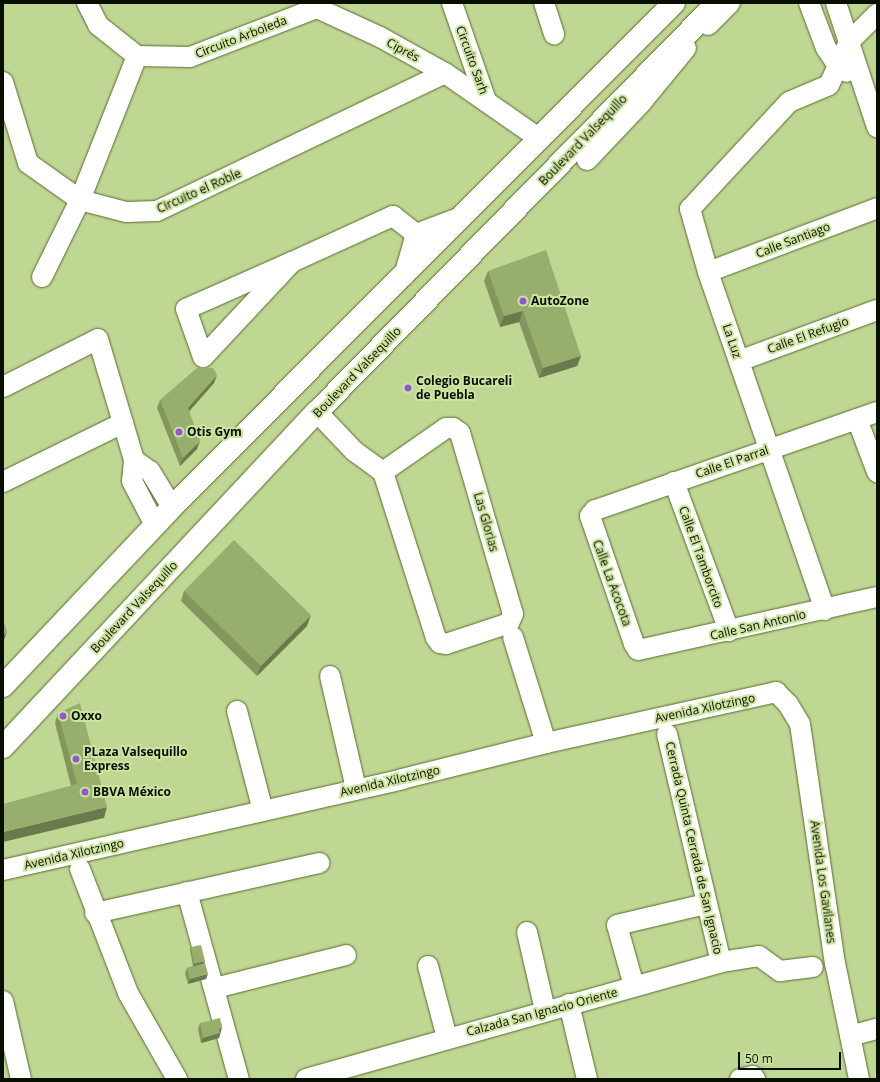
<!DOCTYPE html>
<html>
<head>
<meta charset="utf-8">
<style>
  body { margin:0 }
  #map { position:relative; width:880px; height:1082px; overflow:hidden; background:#c0d794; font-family:"Open Sans",sans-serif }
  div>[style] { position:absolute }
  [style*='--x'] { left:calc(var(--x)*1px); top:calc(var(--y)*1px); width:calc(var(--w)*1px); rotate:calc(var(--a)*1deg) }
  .roads { filter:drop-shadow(0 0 1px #586c2b) drop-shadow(0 0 1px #586c2b) }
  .minor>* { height:20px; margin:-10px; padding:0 10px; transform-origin:10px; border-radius:10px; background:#fff }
  .major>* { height:22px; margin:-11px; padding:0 11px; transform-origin:11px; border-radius:11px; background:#fff }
  .wall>* { inset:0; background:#83965d }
  .shaded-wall>* { inset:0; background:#6a7a4c }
  .building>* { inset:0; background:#98ae6c }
  .dots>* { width:11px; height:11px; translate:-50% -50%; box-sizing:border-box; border:2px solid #cde4a0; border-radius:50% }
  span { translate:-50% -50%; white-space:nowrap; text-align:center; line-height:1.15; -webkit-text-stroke:4px #cde4a0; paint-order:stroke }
  .street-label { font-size:12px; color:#090f00 }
  .poi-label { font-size:12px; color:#090f00; font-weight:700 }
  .left { translate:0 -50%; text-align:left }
  .frame { position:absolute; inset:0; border:4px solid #090f00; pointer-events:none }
  .scale { position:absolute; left:738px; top:1052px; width:103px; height:18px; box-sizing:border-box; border:2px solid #090f00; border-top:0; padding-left:5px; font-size:12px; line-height:14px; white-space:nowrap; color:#090f00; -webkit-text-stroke:3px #cde4a0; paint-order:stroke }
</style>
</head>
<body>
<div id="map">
  <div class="roads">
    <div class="minor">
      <div style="--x:87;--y:3;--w:25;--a:63"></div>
      <div style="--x:98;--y:25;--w:50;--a:38.5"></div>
      <div style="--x:137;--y:56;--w:53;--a:1.1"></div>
      <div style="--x:190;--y:57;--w:136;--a:-21.1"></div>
      <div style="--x:452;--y:3;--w:101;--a:70.8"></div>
      <div style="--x:544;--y:3;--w:33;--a:72"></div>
      <div style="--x:809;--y:3;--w:48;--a:69.3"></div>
      <div style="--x:826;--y:48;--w:23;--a:56"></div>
      <div style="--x:839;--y:67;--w:9;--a:32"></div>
      <div style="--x:836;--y:3;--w:131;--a:71.7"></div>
      <div style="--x:317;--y:8;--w:69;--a:24.7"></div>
      <div style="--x:380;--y:37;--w:74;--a:29"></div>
      <div style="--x:445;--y:73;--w:116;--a:34.8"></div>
      <div style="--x:708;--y:25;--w:31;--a:-45"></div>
      <div style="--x:3;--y:82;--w:85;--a:72.8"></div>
      <div style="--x:28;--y:163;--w:64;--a:35.4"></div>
      <div style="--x:80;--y:200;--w:48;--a:14.6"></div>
      <div style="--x:126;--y:212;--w:31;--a:-2"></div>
      <div style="--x:157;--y:211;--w:319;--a:-25.6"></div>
      <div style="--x:587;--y:160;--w:79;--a:-46.5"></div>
      <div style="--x:641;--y:103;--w:71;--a:-50.7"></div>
      <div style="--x:292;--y:262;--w:130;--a:133.1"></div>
      <div style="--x:203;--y:357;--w:51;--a:-109.5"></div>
      <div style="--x:186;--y:309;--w:116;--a:-23.9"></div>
      <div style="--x:292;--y:262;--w:111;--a:-24.5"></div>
      <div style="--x:393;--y:216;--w:29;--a:38"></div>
      <div style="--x:708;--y:272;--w:181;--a:-20.7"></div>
      <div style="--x:404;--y:276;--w:44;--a:-74.1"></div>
      <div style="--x:416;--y:234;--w:48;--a:-20.7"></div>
      <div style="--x:42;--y:277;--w:86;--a:-63.7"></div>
      <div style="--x:80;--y:200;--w:155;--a:-68.4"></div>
      <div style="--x:739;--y:361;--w:147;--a:-20.3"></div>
      <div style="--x:3;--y:387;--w:106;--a:-26.8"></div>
      <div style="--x:98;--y:339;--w:126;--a:73.4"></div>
      <div style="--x:134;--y:460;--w:21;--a:95"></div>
      <div style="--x:132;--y:481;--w:50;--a:62.4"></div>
      <div style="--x:317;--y:412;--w:54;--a:46.5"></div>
      <div style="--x:354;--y:451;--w:36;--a:36"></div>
      <div style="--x:383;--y:472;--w:174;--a:72.3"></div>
      <div style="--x:436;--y:638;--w:6;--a:51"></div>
      <div style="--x:440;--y:643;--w:6;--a:9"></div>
      <div style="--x:446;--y:644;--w:66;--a:-18.4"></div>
      <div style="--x:509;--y:623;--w:10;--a:-66"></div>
      <div style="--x:513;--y:614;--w:189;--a:-106.3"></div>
      <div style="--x:460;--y:433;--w:9;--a:-144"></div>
      <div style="--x:453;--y:428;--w:7;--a:180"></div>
      <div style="--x:446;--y:428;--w:77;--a:145.1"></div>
      <div style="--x:877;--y:412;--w:299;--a:160.8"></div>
      <div style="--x:595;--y:510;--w:8;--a:130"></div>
      <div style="--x:590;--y:516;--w:135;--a:71"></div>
      <div style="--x:634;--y:644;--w:7;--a:56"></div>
      <div style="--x:638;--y:650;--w:245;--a:-12.5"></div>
      <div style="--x:857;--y:419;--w:57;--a:69.3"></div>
      <div style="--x:134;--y:460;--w:19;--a:35"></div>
      <div style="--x:150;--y:471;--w:42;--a:58.6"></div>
      <div style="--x:3;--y:482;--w:134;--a:-26.2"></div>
      <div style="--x:674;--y:482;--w:159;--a:69.7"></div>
      <div style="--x:825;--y:610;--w:358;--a:-109.1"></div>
      <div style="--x:708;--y:272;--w:66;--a:-105.9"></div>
      <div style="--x:690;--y:209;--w:146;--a:-47.2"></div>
      <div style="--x:789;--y:102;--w:43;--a:-23"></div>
      <div style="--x:829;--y:85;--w:47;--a:-65.1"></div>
      <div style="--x:849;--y:42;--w:40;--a:-45"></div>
      <div style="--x:513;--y:637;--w:111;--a:72.7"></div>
      <div style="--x:330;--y:676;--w:116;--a:77"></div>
      <div style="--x:237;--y:711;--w:103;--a:75.4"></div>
      <div style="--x:667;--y:734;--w:234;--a:76.7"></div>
      <div style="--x:80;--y:869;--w:133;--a:68.8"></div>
      <div style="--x:128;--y:993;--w:99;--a:60.3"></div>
      <div style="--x:3;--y:870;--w:409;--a:-12.8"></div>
      <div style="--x:402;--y:779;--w:148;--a:-14"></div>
      <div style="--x:546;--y:743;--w:236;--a:-12.5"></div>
      <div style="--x:776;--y:692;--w:17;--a:45"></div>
      <div style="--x:788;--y:704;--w:23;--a:59"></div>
      <div style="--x:800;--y:724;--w:242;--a:81.7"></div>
      <div style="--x:835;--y:963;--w:118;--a:78.3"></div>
      <div style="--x:187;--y:892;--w:194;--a:74.5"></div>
      <div style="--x:95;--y:913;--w:230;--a:-12.6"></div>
      <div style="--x:527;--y:932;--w:80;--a:77"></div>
      <div style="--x:428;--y:966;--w:74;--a:75.2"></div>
      <div style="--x:634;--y:986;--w:63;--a:-105.6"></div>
      <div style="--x:617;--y:925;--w:91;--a:-13.3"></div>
      <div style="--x:215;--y:988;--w:135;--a:-14.1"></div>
      <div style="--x:3;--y:1001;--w:80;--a:77"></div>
      <div style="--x:569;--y:1004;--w:77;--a:76.5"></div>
      <div style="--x:850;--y:1036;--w:28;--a:-15"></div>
      <div style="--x:306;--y:1079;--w:431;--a:-15.7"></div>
      <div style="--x:721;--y:962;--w:38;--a:-9"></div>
      <div style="--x:759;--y:956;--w:26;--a:36"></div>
      <div style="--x:780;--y:971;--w:33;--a:-7"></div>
      <div style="--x:740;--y:1079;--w:13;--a:-13"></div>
      <div style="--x:753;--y:1076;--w:4;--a:56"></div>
    </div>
    <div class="major">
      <div style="--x:3;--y:686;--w:246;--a:-46.6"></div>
      <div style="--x:172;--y:507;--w:711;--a:-45.11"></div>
      <div style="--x:3;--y:747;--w:459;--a:-46.9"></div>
      <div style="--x:317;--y:412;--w:572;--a:-45.64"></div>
    </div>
  </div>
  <div class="wall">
    <div style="clip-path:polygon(488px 271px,581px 356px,577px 366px,539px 378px,519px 322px,500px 327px,484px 281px)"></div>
    <div style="clip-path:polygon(214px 383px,189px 411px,197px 449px,180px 466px,157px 408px,160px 400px)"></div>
    <div style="clip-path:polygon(184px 591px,307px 626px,257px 676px,181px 601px)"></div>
    <div style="clip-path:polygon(58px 713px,104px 818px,71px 786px,55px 723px)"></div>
    <div style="clip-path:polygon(191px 947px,204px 963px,206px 979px,188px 984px,185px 973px,187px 968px,193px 966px,190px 950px)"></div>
    <div style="clip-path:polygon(200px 1023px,221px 1032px,219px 1038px,201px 1043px,198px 1029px)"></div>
  </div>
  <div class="shaded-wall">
    <div style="clip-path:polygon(523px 311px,519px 322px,500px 327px,504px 316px)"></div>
    <div style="clip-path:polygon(581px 356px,577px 366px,539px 378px,543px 368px)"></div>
    <div style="clip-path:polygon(217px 375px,214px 383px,185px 416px,188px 408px)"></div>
    <div style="clip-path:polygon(200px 441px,197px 449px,180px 466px,183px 458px)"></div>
    <div style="clip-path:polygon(311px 615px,307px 626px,257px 676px,261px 666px)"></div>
    <div style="clip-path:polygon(7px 632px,4px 640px,3px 641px,3px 636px)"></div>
    <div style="clip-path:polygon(107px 807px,104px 818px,3px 842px,3px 832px)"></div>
    <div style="clip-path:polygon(205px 961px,204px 964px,193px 967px,194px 964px)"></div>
    <div style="clip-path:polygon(208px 974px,206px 979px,188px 984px,190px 979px)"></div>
    <div style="clip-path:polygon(222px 1026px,221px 1032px,218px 1034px,220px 1033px,219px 1038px,201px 1043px,203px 1038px,219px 1029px)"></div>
  </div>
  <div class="building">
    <div style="clip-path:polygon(546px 250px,581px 356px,543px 368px,523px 311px,504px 316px,488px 271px)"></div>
    <div style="clip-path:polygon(198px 367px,213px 368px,217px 375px,188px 408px,200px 441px,183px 458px,160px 400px)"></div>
    <div style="clip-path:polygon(234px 540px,311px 615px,261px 666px,184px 591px)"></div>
    <div style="clip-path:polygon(3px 618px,7px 632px,3px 636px)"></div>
    <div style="clip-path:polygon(80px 703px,107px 807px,3px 832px,3px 804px,77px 784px,58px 713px)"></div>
    <div style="clip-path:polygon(201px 945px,205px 961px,194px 964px,191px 947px)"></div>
    <div style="clip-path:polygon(205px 963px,208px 974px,190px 979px,187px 968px)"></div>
    <div style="clip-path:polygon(220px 1018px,222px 1026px,219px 1029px,220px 1033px,203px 1038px,200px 1023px)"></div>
  </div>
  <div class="dots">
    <div style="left:523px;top:301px;background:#9157ce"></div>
    <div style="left:408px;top:388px;background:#9157ce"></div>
    <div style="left:179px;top:432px;background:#9157ce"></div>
    <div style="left:63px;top:716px;background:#9157ce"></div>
    <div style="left:76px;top:759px;background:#9157ce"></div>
    <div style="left:85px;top:792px;background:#9157ce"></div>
  </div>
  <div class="street-label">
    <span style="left:241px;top:37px;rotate:-21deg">Circuito Arboleda</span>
    <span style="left:403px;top:50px;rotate:29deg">Ciprés</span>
    <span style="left:472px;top:60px;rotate:70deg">Circuito Sarh</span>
    <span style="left:583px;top:140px;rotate:-46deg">Boulevard Valsequillo</span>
    <span style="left:199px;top:191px;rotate:-24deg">Circuito el Roble</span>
    <span style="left:793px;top:240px;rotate:-21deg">Calle Santiago</span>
    <span style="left:808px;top:335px;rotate:-20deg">Calle El Refugio</span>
    <span style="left:732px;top:341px;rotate:71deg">La Luz</span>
    <span style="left:357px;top:372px;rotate:-46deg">Boulevard Valsequillo</span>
    <span style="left:732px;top:462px;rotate:-19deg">Calle El Parral</span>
    <span style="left:486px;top:522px;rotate:74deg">Las Glorias</span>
    <span style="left:701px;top:557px;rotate:70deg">Calle El Tamborcito</span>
    <span style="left:612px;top:583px;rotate:70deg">Calle La Acocota</span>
    <span style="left:134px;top:607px;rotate:-47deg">Boulevard Valsequillo</span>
    <span style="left:758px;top:625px;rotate:-13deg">Calle San Antonio</span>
    <span style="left:705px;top:708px;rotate:-12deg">Avenida Xilotzingo</span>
    <span style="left:390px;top:781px;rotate:-13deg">Avenida Xilotzingo</span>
    <span style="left:694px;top:848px;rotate:77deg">Cerrada Quinta Cerrada de San Ignacio</span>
    <span style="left:74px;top:854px;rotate:-13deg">Avenida Xilotzingo</span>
    <span style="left:823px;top:882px;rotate:82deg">Avenida Los Gavilanes</span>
    <span style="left:542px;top:1012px;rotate:-15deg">Calzada San Ignacio Oriente</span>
  </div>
  <div class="poi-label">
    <span class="left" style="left:531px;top:301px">AutoZone</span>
    <span class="left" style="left:416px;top:388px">Colegio Bucareli<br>de Puebla</span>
    <span class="left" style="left:187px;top:432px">Otis Gym</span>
    <span class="left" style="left:71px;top:716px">Oxxo</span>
    <span class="left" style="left:84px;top:759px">PLaza Valsequillo<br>Express</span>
    <span class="left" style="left:93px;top:792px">BBVA México</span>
  </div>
  <div class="frame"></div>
  <div class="scale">50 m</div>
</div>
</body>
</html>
